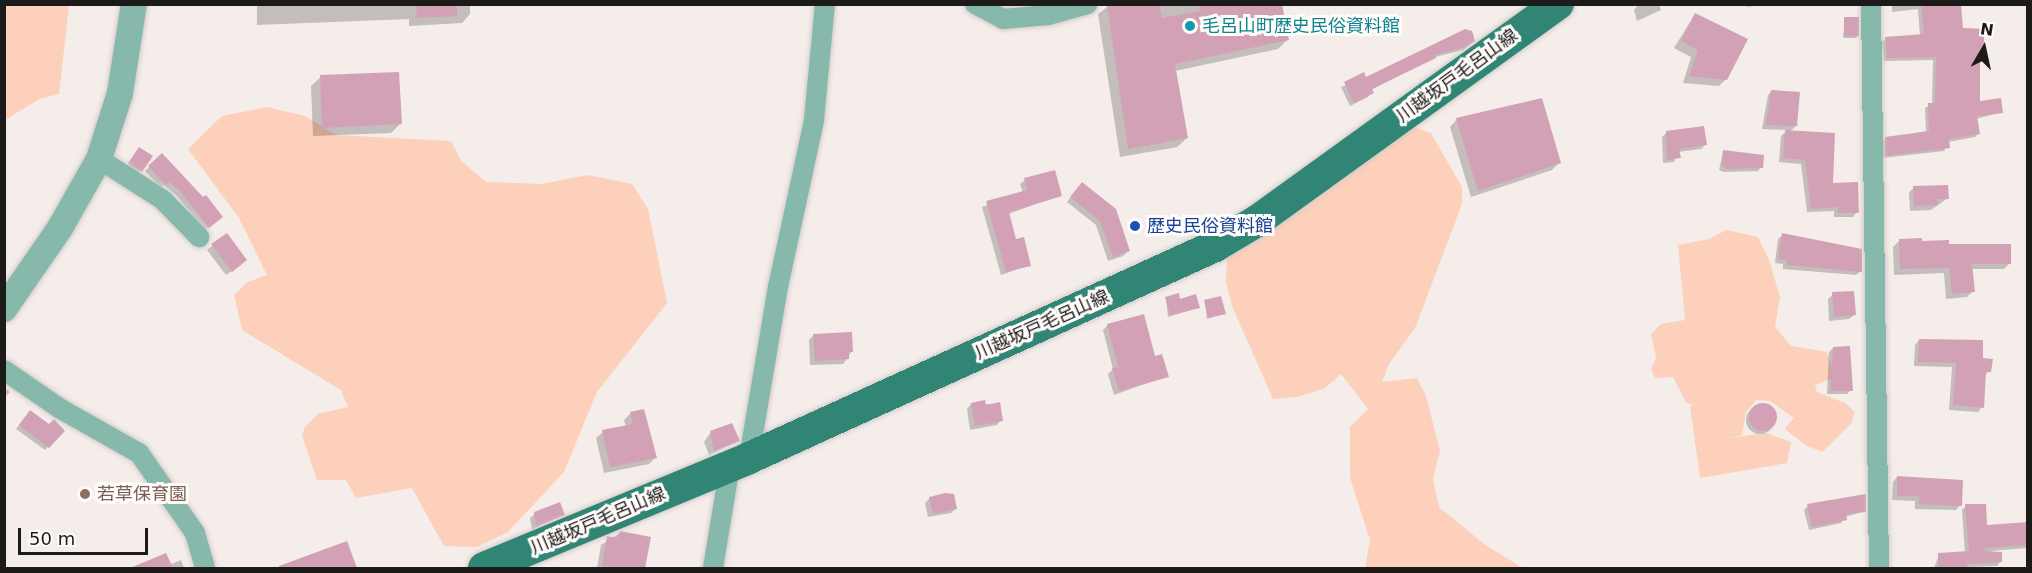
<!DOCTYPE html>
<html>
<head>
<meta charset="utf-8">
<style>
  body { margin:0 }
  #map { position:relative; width:2032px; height:573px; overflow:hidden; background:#f4edea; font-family:"DejaVu Sans","Noto Sans JP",sans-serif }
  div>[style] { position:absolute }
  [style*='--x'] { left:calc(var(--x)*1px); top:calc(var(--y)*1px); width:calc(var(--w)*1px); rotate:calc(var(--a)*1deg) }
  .green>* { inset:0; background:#fdd0bb }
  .shadow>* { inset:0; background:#0003 }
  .round { border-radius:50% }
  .building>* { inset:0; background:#d3a1b5 }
  .roads { filter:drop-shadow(0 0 2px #d2cbc9) drop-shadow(0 0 2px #d2cbc9) }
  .minor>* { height:20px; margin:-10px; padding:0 10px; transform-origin:10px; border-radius:10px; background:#86b8ac }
  .tertiary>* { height:26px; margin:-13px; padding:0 13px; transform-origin:13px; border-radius:13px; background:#86b8ac }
  .primary>* { height:32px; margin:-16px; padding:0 16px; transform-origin:16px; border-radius:16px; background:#318575 }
  .dots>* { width:16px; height:16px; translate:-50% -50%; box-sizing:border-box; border:3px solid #fffcfa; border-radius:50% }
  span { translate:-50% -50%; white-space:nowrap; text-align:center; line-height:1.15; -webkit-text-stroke:6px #fffcfa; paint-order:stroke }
  .culture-label { font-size:18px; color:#0d838f }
  .left { translate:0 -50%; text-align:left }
  .street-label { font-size:18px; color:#1d1b1a }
  .transit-label { font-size:18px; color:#164399 }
  .education-label { font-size:18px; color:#785e54 }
  .frame { position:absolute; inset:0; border:6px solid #1d1b1a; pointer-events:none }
  .north { position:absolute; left:1954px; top:18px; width:60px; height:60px; -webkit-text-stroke:4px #fffcfa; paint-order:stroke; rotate:9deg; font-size:16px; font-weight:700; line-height:24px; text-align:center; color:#1d1b1a }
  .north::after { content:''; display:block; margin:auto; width:21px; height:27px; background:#1d1b1a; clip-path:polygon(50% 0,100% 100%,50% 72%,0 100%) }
  .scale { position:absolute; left:18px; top:528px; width:130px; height:27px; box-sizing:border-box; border:3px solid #1d1b1a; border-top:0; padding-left:8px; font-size:18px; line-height:21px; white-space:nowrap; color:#1d1b1a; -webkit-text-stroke:4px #fffcfa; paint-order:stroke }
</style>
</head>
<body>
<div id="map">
  <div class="green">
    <div style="clip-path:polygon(5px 4px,69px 5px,59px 94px,39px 99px,5px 120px)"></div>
    <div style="clip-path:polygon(267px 107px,305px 116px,336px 135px,451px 141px,461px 161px,486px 182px,541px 184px,588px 175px,632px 184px,648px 209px,667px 303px,597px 392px,564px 472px,508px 532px,477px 547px,444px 546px,412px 488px,356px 498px,346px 480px,317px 480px,302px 435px,305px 427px,318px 414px,348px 407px,341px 390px,242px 330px,234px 295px,248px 282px,267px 275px,239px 218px,188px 149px,222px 116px)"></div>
    <div style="clip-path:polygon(1408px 125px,1431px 133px,1462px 187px,1462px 204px,1415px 328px,1389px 364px,1382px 382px,1417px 378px,1426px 396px,1440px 451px,1433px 479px,1439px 507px,1484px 544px,1523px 568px,1365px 568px,1370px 540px,1350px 478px,1350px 427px,1368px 409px,1341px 374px,1325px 388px,1298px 397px,1273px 399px,1232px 306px,1226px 282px,1227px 258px)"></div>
    <div style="clip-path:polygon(1726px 230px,1758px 237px,1769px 260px,1780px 297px,1775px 327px,1791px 346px,1827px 352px,1835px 377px,1815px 385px,1817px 392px,1845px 403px,1855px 412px,1851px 424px,1822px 452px,1805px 445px,1785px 429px,1794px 418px,1770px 401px,1756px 400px,1746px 412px,1742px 435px,1727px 438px,1766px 433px,1791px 442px,1787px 463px,1700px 478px,1690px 406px,1694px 405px,1686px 403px,1673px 377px,1655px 378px,1651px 369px,1656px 358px,1651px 334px,1661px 324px,1685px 320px,1678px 245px,1709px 239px)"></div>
  </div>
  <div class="shadow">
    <div style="clip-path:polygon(257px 4px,470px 4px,470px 14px,462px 23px,409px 26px,409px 19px,257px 25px)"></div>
    <div style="clip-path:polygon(1212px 4px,1287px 40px,1278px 49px,1175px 71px,1187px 138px,1177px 147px,1120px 157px,1098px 14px,1111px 4px)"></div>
    <div style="clip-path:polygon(1639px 4px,1659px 4px,1661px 10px,1637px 21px,1634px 10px)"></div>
    <div style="clip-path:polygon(1747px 4px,1769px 4px,1747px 7px)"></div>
    <div style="clip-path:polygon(1892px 4px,1926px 4px,1962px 30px,1982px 53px,1978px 57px,1979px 102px,2002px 112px,1976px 119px,1978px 134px,1975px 137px,1948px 142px,1944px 151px,1882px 158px,1882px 142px,1886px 138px,1926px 133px,1925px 108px,1932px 104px,1933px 60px,1884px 61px,1882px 42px,1886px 38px,1920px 36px,1918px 9px,1892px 12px)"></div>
    <div style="clip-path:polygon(1695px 14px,1726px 79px,1719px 86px,1683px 83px,1691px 57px,1674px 48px)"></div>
    <div style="clip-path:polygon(1845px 18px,1858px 36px,1856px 38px,1843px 38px)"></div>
    <div style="clip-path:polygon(1474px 41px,1463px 50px,1435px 57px,1371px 90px,1368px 97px,1350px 106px,1341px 87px)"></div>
    <div style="clip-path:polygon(321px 77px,400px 124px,391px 133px,313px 136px,311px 86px)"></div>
    <div style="clip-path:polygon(1772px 91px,1796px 126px,1789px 132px,1857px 212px,1853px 217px,1834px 217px,1834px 211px,1807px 212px,1801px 164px,1779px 162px,1781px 136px,1788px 130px,1762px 129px,1768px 95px)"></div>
    <div style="clip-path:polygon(1491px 110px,1559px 163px,1552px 170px,1471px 197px,1450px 127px,1457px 119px)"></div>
    <div style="clip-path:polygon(1667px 132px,1705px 145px,1701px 149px,1678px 152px,1674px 162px,1663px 163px,1662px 137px)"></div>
    <div style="clip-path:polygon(1723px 152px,1761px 167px,1758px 171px,1723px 172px,1719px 170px)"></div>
    <div style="clip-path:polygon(135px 154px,151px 157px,136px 176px,125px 169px)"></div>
    <div style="clip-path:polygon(162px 155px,217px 221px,204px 231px,177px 196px,164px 185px,161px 188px,145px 171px)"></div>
    <div style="clip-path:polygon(1025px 180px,1061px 195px,1008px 214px,1015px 241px,1029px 265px,1001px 275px,982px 207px,1023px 193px,1020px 184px)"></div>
    <div style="clip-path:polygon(1914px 188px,1948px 198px,1931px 210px,1910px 211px,1909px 192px)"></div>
    <div style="clip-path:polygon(1077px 189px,1128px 251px,1123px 256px,1108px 261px,1096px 225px,1067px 202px)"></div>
    <div style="clip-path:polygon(226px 235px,241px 265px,226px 275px,207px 250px)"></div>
    <div style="clip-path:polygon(1783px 235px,1861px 271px,1856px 275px,1783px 269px,1783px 264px,1775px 263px,1778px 239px)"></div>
    <div style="clip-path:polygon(1899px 241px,2010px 263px,2004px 269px,1971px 269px,1973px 291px,1967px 297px,1946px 299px,1944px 273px,1894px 275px,1893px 247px)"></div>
    <div style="clip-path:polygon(1833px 294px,1854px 315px,1849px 319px,1829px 321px,1828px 299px)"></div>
    <div style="clip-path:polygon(1166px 298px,1179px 300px,1198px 308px,1168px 317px)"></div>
    <div style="clip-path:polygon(1205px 301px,1224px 313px,1207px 319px)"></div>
    <div style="clip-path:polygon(1108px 325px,1154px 358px,1167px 376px,1114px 395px,1108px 374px,1113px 369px,1103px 330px)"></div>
    <div style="clip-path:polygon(814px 335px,851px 352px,847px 359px,843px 364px,810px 365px,809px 340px)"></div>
    <div style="clip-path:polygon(1919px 340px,1981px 359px,1989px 371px,1984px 376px,1982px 407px,1978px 412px,1949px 410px,1952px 367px,1914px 366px,1915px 345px)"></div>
    <div style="clip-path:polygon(1833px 348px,1851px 390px,1847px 394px,1827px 394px,1829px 352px)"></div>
    <div style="clip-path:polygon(4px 387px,10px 392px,4px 398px)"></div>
    <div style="clip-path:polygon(971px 404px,998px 404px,1001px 420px,997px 425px,970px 430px,967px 409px)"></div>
    <div class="round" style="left:1746px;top:406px;width:28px;height:28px"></div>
    <div style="clip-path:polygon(631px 413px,656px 457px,649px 464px,604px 473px,596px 438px,603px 432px,626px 427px,624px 420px)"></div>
    <div style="clip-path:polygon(26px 416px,49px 426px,63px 431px,45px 450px,16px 429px)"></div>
    <div style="clip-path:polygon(711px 432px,738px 441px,709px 455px,704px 442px)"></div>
    <div style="clip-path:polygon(1897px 477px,1960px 505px,1956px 510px,1915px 509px,1915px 501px,1892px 500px,1893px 482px)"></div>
    <div style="clip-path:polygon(930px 498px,955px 509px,951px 513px,928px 517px,925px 503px)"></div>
    <div style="clip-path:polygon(1808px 506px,1865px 511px,1845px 517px,1841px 523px,1809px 530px,1804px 510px)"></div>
    <div style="clip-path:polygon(1966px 506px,1985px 527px,2028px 523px,2028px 548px,1990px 551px,2001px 561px,1997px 566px,1934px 568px,1939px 555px,1965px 553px,1962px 510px)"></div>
    <div style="clip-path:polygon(535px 514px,563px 514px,532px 530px,530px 518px)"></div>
    <div style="clip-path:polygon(620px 533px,649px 538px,644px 568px,597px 568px,601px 545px)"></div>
    <div style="clip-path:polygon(346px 542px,355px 568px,276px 568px)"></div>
    <div style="clip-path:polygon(165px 555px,169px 565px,181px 560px,184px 568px,134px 568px)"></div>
  </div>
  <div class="building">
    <div style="clip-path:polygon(416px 4px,457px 4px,457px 16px,417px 18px)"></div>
    <div style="clip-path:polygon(1107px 4px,1159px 4px,1162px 18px,1200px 11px,1199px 4px,1282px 4px,1289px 40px,1175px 64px,1188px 138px,1128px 149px)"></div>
    <div style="clip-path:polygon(1921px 4px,1961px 4px,1963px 28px,1984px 29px,1984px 53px,1980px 53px,1980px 101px,2001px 98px,2003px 113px,1977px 116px,1980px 134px,1949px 139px,1950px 148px,1885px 156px,1885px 137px,1929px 131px,1928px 103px,1935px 103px,1936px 57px,1887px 58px,1885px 37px,1924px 34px)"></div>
    <div style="clip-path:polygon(1695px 13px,1748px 39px,1727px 80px,1689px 76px,1698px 50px,1681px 41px)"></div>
    <div style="clip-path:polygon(1844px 17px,1859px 17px,1859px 36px,1844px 36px)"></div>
    <div style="clip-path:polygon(1465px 29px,1472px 31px,1475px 41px,1468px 46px,1435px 55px,1436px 58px,1372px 89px,1374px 93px,1354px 103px,1344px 82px,1364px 72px,1366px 77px)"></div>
    <div style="clip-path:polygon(399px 72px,402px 124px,322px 128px,320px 75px)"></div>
    <div style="clip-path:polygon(1771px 90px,1800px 92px,1797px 126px,1766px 125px)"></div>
    <div style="clip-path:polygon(1542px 98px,1561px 163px,1478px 191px,1456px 118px)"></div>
    <div style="clip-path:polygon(1704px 126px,1707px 145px,1679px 149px,1681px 158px,1667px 160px,1666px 131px)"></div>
    <div style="clip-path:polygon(1785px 130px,1835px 133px,1833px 183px,1858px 182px,1859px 213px,1838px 213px,1838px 207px,1811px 209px,1805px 160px,1783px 158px)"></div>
    <div style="clip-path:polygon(139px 147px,153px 156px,142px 172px,128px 163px)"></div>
    <div style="clip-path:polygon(1723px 150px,1764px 155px,1763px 168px,1727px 169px,1722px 166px)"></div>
    <div style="clip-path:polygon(162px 153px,203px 197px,206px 195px,223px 217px,209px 228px,181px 192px,169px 182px,166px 185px,148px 166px)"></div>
    <div style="clip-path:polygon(1055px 170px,1062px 196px,1009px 212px,1016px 239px,1024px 237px,1031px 266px,1006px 272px,986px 201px,1027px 190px,1024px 178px)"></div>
    <div style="clip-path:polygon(1082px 182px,1116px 209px,1130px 251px,1113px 257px,1100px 221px,1070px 197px)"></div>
    <div style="clip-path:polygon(1948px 185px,1949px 199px,1937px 199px,1938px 205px,1914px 206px,1913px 186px)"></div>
    <div style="clip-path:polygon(227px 233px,247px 260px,232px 272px,211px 244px)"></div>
    <div style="clip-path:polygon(1782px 233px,1862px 249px,1862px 272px,1787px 265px,1787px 260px,1778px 259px)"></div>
    <div style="clip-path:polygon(1922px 238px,1922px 241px,1949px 240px,1949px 244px,2011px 244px,2011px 264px,1972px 264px,1975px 292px,1952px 294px,1949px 268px,1900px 269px,1899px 239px)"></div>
    <div style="clip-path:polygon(1854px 291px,1856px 315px,1834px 317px,1832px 292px)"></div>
    <div style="clip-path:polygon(1179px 293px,1180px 299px,1196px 294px,1200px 308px,1170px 315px,1165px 297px)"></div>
    <div style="clip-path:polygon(1221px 296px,1226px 314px,1208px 318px,1204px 300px)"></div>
    <div style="clip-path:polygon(1144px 314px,1155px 356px,1162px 354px,1169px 377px,1119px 391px,1112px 368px,1118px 367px,1107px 324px)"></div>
    <div style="clip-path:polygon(852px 332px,853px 352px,849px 352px,849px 359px,815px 361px,813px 334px)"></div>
    <div style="clip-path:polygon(1919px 339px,1983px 340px,1983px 358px,1993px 359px,1991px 372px,1986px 372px,1984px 408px,1953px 405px,1956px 363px,1918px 362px)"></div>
    <div style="clip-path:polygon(1850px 346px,1853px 391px,1830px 391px,1833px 347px)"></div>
    <div style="clip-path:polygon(985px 400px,986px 405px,1000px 402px,1003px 421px,975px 426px,971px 403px)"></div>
    <div class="round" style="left:1749px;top:403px;width:28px;height:28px"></div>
    <div style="clip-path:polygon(644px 409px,657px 458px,610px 467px,602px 430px,633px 424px,630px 412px)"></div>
    <div style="clip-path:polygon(30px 410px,49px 424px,54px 419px,65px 431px,49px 448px,19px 425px)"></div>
    <div style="clip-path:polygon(732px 423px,740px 441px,714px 451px,710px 431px)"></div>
    <div style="clip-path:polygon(1897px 476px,1963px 480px,1962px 506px,1919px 504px,1919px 496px,1897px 496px)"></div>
    <div style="clip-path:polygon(945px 493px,954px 494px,957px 509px,933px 514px,929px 497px)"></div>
    <div style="clip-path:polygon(1866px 494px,1866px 512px,1846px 514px,1847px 520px,1812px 527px,1807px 504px)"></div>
    <div style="clip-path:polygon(560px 502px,565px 515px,536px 527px,534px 512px)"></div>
    <div style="clip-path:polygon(1965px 504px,1986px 504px,1987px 525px,2028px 522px,2028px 545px,1984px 548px,1985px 551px,2002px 552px,2002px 562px,1967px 564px,1967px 568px,1938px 567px,1938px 553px,1969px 551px)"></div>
    <div style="clip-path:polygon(620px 531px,651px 537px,645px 568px,602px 566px,607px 536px,617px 538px)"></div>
    <div style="clip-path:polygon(347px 541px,357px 568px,279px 568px,279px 566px)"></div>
    <div style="clip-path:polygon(166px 553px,173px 568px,130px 568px)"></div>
  </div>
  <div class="roads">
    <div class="minor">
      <div style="--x:975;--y:4;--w:32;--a:28"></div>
      <div style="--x:1003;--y:19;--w:45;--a:-5.1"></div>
      <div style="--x:1048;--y:15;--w:41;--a:-15.4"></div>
      <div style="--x:1871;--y:4;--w:564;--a:89.19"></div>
      <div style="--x:99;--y:159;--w:76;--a:32.6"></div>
      <div style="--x:163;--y:200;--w:52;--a:45.8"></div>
      <div style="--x:4;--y:370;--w:67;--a:34.6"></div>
      <div style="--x:59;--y:408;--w:92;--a:29.4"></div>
      <div style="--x:139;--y:453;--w:98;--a:55"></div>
      <div style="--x:195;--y:533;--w:36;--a:74"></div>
      <div style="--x:749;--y:458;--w:173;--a:-80.4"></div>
      <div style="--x:778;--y:287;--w:171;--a:-77.8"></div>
      <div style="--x:814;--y:120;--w:117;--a:-84.6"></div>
      <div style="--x:713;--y:568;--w:104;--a:-80.6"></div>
    </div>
    <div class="tertiary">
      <div style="--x:4;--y:309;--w:98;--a:-55.3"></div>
      <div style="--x:60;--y:228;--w:79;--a:-60.5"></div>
      <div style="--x:99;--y:159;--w:69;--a:-72.3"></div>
      <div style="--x:120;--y:93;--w:90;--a:-81.1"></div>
    </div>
    <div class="primary">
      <div style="--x:484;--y:568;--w:287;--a:-22.5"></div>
      <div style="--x:749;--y:458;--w:512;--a:-24.46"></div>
      <div style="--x:1215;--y:246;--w:49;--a:-30.8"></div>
      <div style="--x:1257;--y:221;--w:371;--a:-35.8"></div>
    </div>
  </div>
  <div class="dots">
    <div style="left:1190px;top:26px;background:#0f9aa8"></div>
    <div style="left:1135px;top:226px;background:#1a4fb4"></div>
    <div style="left:85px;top:494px;background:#8d6e63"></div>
  </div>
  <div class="culture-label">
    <span class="left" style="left:1202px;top:26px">毛呂山町歴史民俗資料館</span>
  </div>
  <div class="street-label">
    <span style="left:1457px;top:76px;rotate:-36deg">川越坂戸毛呂山線</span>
    <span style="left:1042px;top:325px;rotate:-24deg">川越坂戸毛呂山線</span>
    <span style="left:598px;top:521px;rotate:-23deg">川越坂戸毛呂山線</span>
  </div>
  <div class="transit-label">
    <span class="left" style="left:1147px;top:226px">歴史民俗資料館</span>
  </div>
  <div class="education-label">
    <span class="left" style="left:97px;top:494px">若草保育園</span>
  </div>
  <div class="frame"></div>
  <div class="north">N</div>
  <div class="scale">50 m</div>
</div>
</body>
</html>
